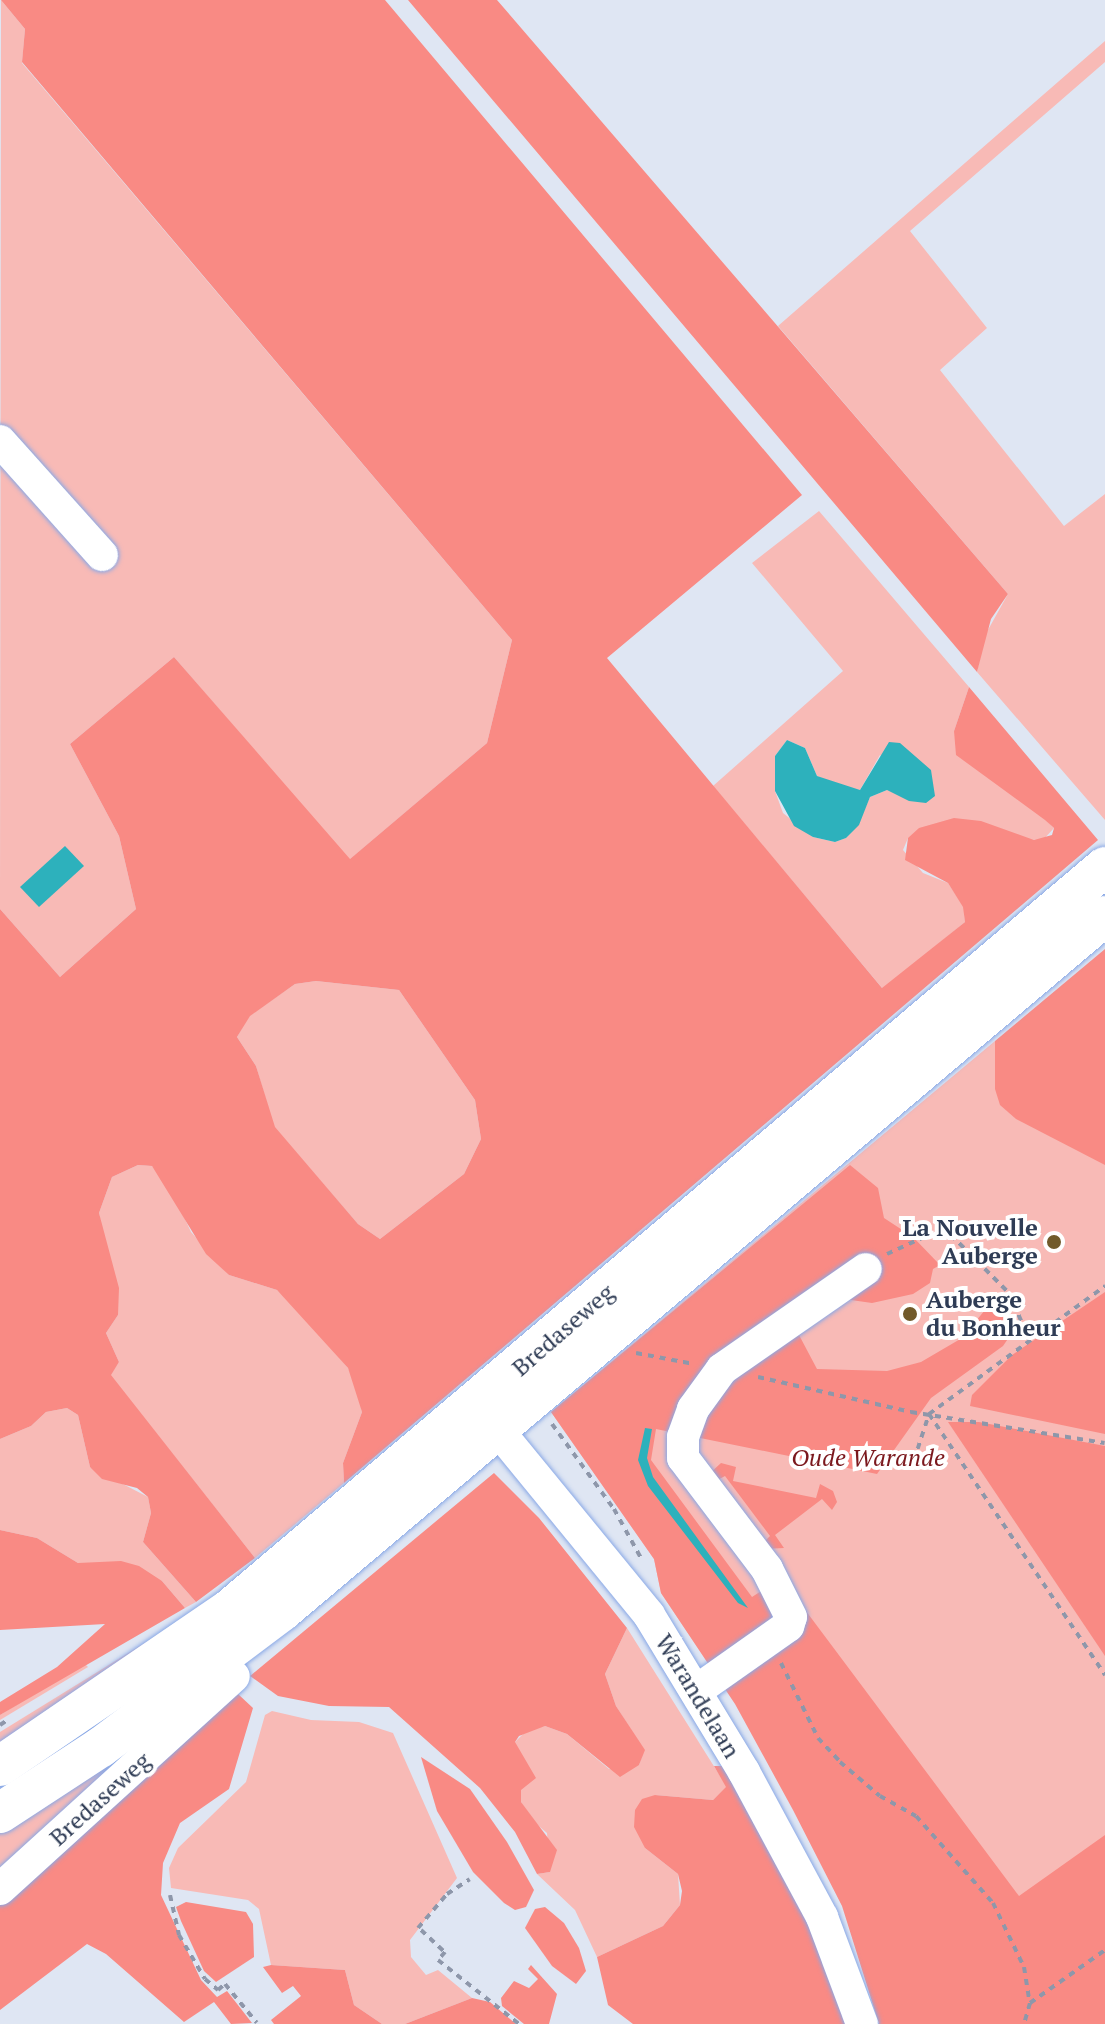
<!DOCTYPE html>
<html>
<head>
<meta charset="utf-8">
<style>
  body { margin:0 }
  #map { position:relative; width:1105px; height:2024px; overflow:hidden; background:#dfe6f3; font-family:"PT Serif",serif }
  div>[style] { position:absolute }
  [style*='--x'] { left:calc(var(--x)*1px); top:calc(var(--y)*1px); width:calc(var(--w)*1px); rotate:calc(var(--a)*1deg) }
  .green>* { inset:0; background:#f8bab6 }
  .forest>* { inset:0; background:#f98a84 }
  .water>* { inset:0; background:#2db1bc }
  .path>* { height:4px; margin-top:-2px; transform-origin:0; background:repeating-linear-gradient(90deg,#8e97aa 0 6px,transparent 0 12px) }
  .roads { filter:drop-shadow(0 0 2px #89a8e6) drop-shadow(0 0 2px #89a8e6) }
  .minor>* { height:32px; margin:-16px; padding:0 16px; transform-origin:16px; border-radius:16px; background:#fff }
  .major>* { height:40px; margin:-20px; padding:0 20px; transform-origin:20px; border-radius:20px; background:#fff }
  .dots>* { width:22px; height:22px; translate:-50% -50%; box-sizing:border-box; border:4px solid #fff; border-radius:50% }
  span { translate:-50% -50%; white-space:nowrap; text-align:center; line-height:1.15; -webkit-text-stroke:8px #fff; paint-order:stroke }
  .poi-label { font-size:24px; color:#2f3c55; font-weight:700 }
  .right { translate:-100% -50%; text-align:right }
  .left { translate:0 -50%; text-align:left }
  .street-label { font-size:24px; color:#2f3c55 }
  .park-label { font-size:24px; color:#7b181d; font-style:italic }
</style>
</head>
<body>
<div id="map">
  <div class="green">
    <div style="clip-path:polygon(1px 0,25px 29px,22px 63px,512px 640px,487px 743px,349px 860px,174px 657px,70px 744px,119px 836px,136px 909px,60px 977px,0 909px)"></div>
    <div style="clip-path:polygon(1105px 41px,1105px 62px,910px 231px,987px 328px,940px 370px,1064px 526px,1105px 494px,1105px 820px,977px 672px,984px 637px,1008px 594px,778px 326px)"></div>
    <div style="clip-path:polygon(evenodd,819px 511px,969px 687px,954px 731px,1054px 828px,1043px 840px,908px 838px,903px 850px,923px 873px,948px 883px,964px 907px,965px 922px,883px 989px,713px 786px,843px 671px,752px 563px,819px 511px,787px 740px,805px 748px,817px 776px,839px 787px,860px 790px,880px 755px,926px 802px,887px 790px,870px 797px,858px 825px,846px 838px,835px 842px,813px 837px,783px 813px,775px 791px,775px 756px,787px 740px)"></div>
    <div style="clip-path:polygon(1105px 961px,1105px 2024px,951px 2024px,661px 1593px,654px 1559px,551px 1412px,995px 1041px,996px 1048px)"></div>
    <div style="clip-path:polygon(316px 981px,399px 990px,475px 1100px,481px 1139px,464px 1174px,380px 1239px,358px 1224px,274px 1127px,256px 1066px,237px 1037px,249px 1016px,295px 984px)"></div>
    <div style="clip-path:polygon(138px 1165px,152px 1166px,170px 1187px,191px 1232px,229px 1275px,277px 1290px,297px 1308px,348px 1368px,358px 1390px,362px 1412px,343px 1463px,344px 1483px,255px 1558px,110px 1375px,119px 1362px,106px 1333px,118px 1315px,99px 1213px,112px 1177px)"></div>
    <div style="clip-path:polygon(67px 1408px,78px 1415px,90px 1467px,148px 1497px,151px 1513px,143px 1542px,196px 1602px,185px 1608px,162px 1581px,97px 1563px,78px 1563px,37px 1538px,0 1530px,0 1439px,31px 1426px,46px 1412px)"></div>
    <div style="clip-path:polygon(627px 1628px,727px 1787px,713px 1800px,655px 1795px,645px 1848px,678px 1874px,680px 1905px,663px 1926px,597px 1957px,575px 1910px,537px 1874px,550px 1872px,547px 1833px,526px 1815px,521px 1802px,515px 1742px,528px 1729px,545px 1726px,567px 1734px,609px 1769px,639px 1765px,644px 1750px,616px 1706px,605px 1674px)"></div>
    <div style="clip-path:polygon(159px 1634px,0 1752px,0 1732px)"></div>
    <div style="clip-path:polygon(84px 1663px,88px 1667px,0 1720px,0 1715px)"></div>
    <div style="clip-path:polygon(226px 1671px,0 1873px,0 1828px)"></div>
    <div style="clip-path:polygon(272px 1711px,311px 1720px,359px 1722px,393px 1733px,457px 1878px,410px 1940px,411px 1957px,426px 1975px,438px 1970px,472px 1998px,405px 2024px,382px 2024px,354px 2005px,345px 1970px,271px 1965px,259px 1909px,248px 1900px,171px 1888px,169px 1868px,178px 1848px,246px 1782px,265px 1715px)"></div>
  </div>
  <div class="forest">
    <div style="clip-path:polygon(evenodd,1px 0,385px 0,802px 495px,607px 658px,882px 988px,965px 922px,963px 907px,948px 883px,905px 860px,908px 838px,919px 828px,954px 818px,981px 821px,1034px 840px,1052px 835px,1054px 828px,1045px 820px,956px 755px,954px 731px,969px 687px,1098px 840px,344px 1483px,343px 1463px,362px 1412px,348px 1368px,277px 1290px,229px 1275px,206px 1254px,152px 1166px,138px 1165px,112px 1177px,99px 1213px,119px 1288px,118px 1315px,106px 1333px,119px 1362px,111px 1375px,255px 1558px,196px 1602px,143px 1542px,151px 1513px,148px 1497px,137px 1488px,102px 1479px,90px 1467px,78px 1415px,67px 1408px,46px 1412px,31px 1426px,0 1439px,0 909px,60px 977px,136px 909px,119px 836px,70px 744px,174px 657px,350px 859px,487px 743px,512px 640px,22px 62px,25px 29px,1px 0,316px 981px,399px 990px,475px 1100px,481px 1139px,464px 1174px,380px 1239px,358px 1224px,275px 1127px,256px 1066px,237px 1037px,250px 1016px,295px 984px,316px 981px)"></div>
    <div style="clip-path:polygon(408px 0,497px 0,1008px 594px,991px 619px,977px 672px)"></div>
    <div style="clip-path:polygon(1105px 949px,1105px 1165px,1016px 1119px,1000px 1105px,995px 1089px,995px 1041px)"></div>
    <div style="clip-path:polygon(850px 1165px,878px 1188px,884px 1218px,913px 1237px,940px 1265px,933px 1269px,930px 1283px,913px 1294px,872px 1303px,844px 1299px,799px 1335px,817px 1369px,887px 1371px,921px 1362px,962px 1338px,994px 1299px,1013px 1318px,1014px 1330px,1003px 1346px,931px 1398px,877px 1474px,656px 1429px,651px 1460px,752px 1597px,780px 1579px,791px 1591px,1019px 1896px,1105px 1835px,1105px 2024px,879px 2024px,842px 1906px,793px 1810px,735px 1704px,661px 1593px,654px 1559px,551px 1412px)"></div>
    <div style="clip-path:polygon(1105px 1292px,1105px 1434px,970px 1406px,972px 1395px,1012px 1355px)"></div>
    <div style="clip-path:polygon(948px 1422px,979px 1422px,1105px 1446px,1105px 1656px)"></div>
    <div style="clip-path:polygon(721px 1463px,736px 1467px,733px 1481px,816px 1498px,820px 1484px,833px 1491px,837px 1502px,832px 1510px,822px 1499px,775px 1535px,784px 1548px,764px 1549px,761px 1545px,770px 1536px,725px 1476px,712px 1483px,708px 1475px)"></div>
    <div style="clip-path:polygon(494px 1473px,539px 1518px,627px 1628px,605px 1674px,616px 1706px,645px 1750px,639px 1765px,620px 1777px,567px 1734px,545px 1726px,519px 1736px,515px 1742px,536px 1778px,521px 1790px,521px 1802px,557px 1850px,550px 1872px,537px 1874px,515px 1832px,480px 1788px,389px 1707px,329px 1706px,278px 1696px,250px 1676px)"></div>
    <div style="clip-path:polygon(0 1530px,37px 1538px,78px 1563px,121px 1561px,139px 1566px,162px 1581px,185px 1608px,0 1715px,0 1702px,57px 1667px,105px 1624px,0 1630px)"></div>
    <div style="clip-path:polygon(238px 1694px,253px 1708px,229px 1789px,180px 1823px,163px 1863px,161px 1895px,201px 1980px,217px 1997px,227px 1991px,252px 2023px,231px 2024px,214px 2002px,184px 2022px,106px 1954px,87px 1944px,0 2010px,0 1899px)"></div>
    <div style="clip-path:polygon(421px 1757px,470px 1789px,507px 1842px,534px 1890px,526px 1907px,515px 1910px,504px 1903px,473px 1872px,437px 1811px)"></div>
    <div style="clip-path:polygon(714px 1766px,728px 1766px,807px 1919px,851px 2024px,633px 2024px,608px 2005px,597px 1957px,663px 1926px,680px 1905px,682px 1891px,678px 1874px,645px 1848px,634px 1827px,635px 1810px,642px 1799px,655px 1795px,713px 1800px,726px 1787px)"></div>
    <div style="clip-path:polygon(186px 1902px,246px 1912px,253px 1924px,254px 1957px,216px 1982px,204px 1971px,181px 1921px,176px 1907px)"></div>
    <div style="clip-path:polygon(545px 1907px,564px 1923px,579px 1948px,586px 1971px,576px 1984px,552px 1966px,525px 1928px,535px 1909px)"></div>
    <div style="clip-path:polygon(271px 1965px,345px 1970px,354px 2005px,382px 2024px,274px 2024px,271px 2020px,301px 1996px,293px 1986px,282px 1993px,263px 1967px)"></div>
    <div style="clip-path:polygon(531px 1965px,557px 1994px,549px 2024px,524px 2024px,502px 2006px,501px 1998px,514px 1981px,529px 1988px,538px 1979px,528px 1969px)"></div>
    <div style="clip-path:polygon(472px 1998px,490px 2002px,516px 2024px,405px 2024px)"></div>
  </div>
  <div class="water">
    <div style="clip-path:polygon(787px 740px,805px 748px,817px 776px,860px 790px,889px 742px,900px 743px,931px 770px,935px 796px,926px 803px,909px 801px,887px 790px,870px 797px,859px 825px,846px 838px,835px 842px,813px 837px,794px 826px,775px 791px,775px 756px)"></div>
    <div style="clip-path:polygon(65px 846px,84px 866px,39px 907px,20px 887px)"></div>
    <div style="clip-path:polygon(645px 1428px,652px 1429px,647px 1458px,653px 1477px,748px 1608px,738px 1603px,648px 1486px,638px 1460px)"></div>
  </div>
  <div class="path">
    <div style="--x:887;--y:1254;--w:41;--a:-24.7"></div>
    <div style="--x:924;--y:1237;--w:27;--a:-4"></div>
    <div style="--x:951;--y:1235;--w:82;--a:45"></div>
    <div style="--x:1009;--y:1293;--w:50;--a:66.5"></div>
    <div style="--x:636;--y:1353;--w:59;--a:10.7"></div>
    <div style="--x:758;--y:1377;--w:157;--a:12.9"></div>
    <div style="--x:911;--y:1412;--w:196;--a:9.1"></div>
    <div style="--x:929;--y:1414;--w:315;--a:56"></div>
    <div style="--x:552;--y:1424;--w:105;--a:53.9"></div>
    <div style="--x:614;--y:1509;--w:58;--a:61.2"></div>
    <div style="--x:914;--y:1460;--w:48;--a:-71.9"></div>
    <div style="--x:929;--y:1414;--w:218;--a:-36"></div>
    <div style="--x:781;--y:1663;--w:84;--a:63.7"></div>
    <div style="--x:818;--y:1738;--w:33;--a:47"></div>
    <div style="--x:840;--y:1762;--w:52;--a:40.4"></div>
    <div style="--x:880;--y:1796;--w:41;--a:29.1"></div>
    <div style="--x:916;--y:1816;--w:116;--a:48.5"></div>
    <div style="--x:993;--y:1903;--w:71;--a:64.2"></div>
    <div style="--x:1024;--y:1967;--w:36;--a:81"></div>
    <div style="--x:1030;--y:2003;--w:22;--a:106"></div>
    <div style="--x:0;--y:1725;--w:11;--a:-34"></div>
    <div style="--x:170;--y:1895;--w:41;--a:77.3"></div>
    <div style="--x:179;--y:1935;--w:51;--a:59.4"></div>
    <div style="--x:205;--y:1979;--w:17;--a:40"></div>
    <div style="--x:218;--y:1990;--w:9;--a:-41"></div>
    <div style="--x:225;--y:1984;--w:50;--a:50.6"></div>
    <div style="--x:418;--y:1928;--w:45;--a:-49.5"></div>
    <div style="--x:447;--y:1894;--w:27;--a:-33"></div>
    <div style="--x:421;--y:1930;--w:33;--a:43"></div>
    <div style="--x:445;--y:1952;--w:11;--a:131"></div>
    <div style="--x:438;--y:1960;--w:103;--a:38.3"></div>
    <div style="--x:1030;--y:2003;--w:92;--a:-35.2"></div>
  </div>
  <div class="roads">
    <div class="minor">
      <div style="--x:0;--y:441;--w:153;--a:48.2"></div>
      <div style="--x:483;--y:1412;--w:262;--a:50.7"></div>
      <div style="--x:649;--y:1615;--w:184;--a:58.8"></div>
      <div style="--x:744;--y:1772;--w:165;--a:61.7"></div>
      <div style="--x:822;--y:1917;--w:114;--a:69.5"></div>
      <div style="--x:696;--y:1691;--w:113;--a:-35.2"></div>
      <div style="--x:788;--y:1626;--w:9;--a:-72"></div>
      <div style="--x:791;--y:1617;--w:54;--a:-116.6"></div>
      <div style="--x:767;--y:1569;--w:139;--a:-127.1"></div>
      <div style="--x:683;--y:1458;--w:21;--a:-90"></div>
      <div style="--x:683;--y:1437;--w:30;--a:-70"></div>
      <div style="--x:693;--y:1409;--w:49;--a:-54.1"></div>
      <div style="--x:722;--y:1369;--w:175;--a:-34.8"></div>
      <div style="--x:0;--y:1889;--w:316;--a:-42.3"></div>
    </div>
    <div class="major">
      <div style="--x:0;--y:1766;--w:278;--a:-34.3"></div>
      <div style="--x:230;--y:1609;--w:1147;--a:-40.3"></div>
      <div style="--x:0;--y:1813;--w:121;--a:-33.2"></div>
      <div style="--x:101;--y:1747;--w:226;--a:-36.9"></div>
      <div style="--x:282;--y:1611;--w:1077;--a:-40.18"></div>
    </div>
  </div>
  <div class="dots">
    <div style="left:1054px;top:1242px;background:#715a2a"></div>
    <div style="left:910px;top:1314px;background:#715a2a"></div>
  </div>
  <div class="poi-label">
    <span class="right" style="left:1038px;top:1242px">La Nouvelle<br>Auberge</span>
    <span class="left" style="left:926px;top:1314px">Auberge<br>du Bonheur</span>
  </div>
  <div class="street-label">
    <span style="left:563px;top:1330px;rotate:-41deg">Bredaseweg</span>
    <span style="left:698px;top:1696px;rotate:59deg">Warandelaan</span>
    <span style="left:100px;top:1799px;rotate:-42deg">Bredaseweg</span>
  </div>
  <div class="park-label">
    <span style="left:868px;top:1458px">Oude Warande</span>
  </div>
</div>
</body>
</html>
